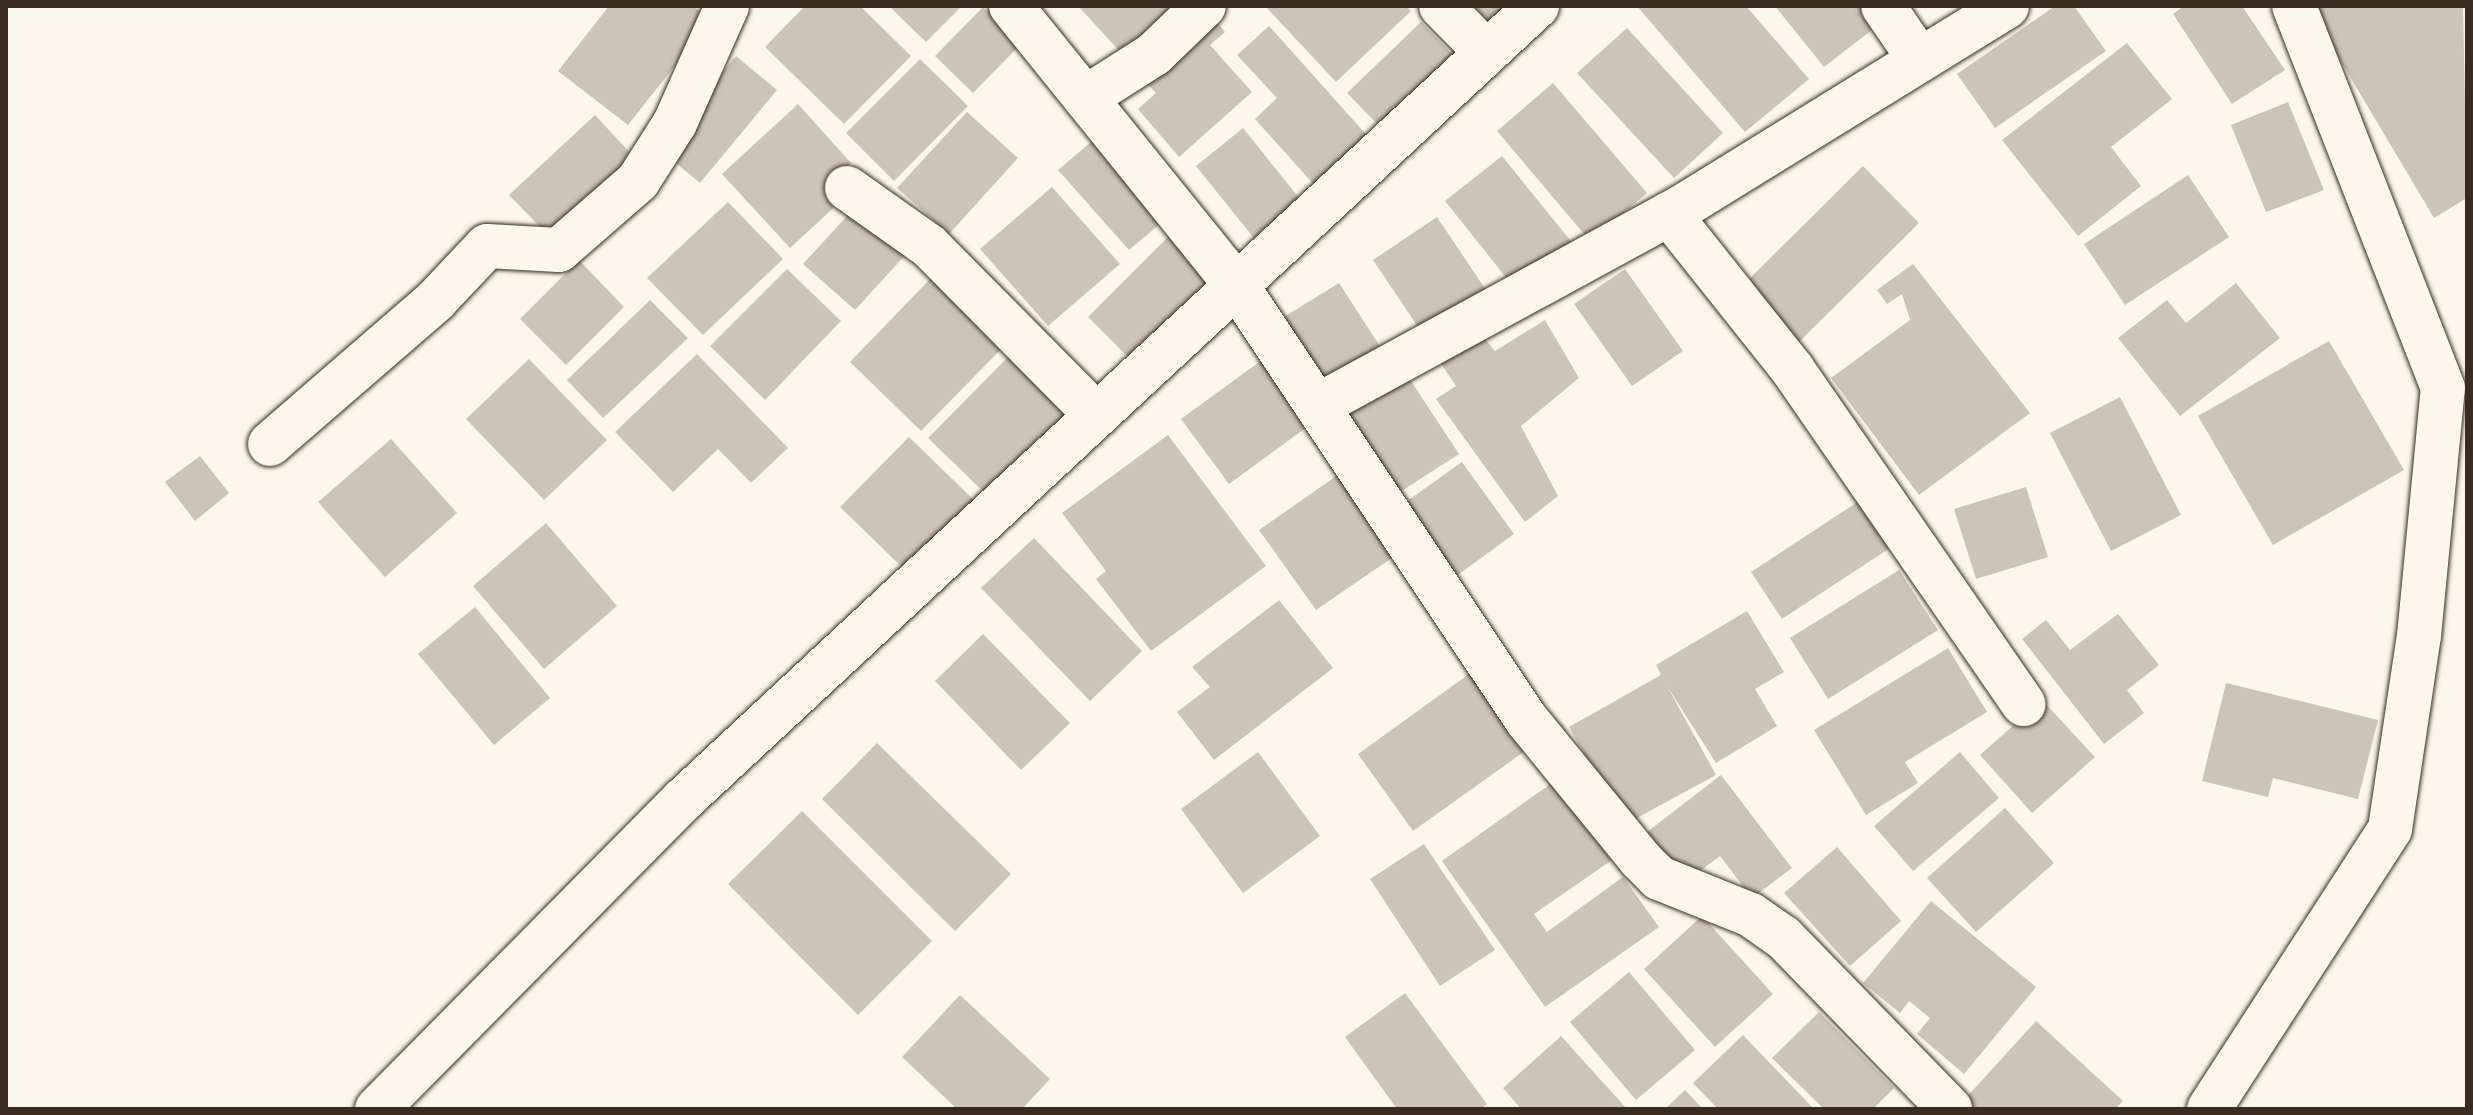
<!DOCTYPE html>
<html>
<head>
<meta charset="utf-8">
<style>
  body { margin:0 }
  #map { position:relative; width:2473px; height:1115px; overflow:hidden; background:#fbf7ec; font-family:Itim,sans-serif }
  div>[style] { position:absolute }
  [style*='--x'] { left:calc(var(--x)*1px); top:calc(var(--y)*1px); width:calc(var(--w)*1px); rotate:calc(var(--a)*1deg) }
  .building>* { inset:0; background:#ccc4b9 }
  .roads { filter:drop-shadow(0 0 2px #3b2a1e) drop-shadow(0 0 2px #3b2a1e) }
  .minor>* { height:44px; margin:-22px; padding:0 22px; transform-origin:22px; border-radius:22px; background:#fbf7ec }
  span { translate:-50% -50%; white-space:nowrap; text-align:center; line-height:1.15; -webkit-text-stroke:6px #fbf7ec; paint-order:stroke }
  .frame { position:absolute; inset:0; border:8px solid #3b2a1e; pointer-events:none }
</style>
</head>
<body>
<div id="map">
  <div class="building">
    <div style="clip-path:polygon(609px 6px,693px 6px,711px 20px,628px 125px,558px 71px)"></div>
    <div style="clip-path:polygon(805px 6px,860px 6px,911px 56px,844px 124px,765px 47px)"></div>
    <div style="clip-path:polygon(889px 6px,962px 6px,926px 42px)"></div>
    <div style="clip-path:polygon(1078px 6px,1180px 6px,1125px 57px)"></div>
    <div style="clip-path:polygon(1265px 6px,1406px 6px,1411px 11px,1336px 82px)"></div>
    <div style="clip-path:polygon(1474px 6px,1523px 6px,1497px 31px)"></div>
    <div style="clip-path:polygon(1637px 6px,1746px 6px,1809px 79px,1745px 132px)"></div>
    <div style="clip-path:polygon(1775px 6px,1867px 6px,1881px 23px,1824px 67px)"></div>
    <div style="clip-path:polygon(2055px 6px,2074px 6px,2106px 51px,1995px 128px,1957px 74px)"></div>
    <div style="clip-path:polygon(2184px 6px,2242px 6px,2285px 70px,2232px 104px,2173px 14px)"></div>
    <div style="clip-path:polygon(2308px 6px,2463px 6px,2467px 198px,2434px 218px)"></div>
    <div style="clip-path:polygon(983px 7px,1021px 44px,973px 93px,935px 56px)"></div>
    <div style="clip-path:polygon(1212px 16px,1225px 32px,1210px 45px,1252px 92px,1179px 157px,1138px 109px,1156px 93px,1142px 78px)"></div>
    <div style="clip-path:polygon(1421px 22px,1455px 57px,1381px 128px,1347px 93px)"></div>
    <div style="clip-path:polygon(1269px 26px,1372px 141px,1318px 189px,1255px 119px,1277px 98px,1237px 55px)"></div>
    <div style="clip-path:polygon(1627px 28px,1723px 133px,1674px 178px,1577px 73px)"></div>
    <div style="clip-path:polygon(2127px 43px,2172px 99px,2111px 147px,2141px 186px,2078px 236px,2002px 140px)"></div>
    <div style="clip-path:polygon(736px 56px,777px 90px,700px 183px,659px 149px)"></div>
    <div style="clip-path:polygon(920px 59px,968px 106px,894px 181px,846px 133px)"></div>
    <div style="clip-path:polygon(1553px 83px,1647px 193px,1590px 241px,1497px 131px)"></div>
    <div style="clip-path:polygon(2288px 102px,2324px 190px,2266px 212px,2231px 125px)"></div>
    <div style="clip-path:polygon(798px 104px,851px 163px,825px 187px,840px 202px,790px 248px,722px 174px)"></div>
    <div style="clip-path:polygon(967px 112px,1018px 158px,949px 234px,897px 188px)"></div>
    <div style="clip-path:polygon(595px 115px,633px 156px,549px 236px,509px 195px)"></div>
    <div style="clip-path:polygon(1243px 128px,1304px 204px,1257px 242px,1196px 166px)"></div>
    <div style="clip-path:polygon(1097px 137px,1167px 218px,1129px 250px,1058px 170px)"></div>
    <div style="clip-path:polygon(1502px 156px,1574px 245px,1516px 290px,1445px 201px)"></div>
    <div style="clip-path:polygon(1863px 166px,1919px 223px,1797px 344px,1740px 288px)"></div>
    <div style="clip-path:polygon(2188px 175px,2229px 237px,2125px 305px,2084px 244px)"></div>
    <div style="clip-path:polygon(1052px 187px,1120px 264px,1048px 326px,980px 249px)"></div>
    <div style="clip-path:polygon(728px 202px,783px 259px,703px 335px,647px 278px)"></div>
    <div style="clip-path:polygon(858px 204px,909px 251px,855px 310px,803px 264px)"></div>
    <div style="clip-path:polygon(1437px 217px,1486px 290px,1422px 333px,1373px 260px)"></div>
    <div style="clip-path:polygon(1171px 234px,1220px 281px,1136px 365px,1088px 317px)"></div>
    <div style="clip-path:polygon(579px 260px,624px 307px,566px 365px,520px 319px)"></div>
    <div style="clip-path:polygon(1913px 264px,2030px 413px,1919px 495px,1831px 378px,1910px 320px,1902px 294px,1887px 304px,1877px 290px)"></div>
    <div style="clip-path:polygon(787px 269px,841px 321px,765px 400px,710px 346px)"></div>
    <div style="clip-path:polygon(1625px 269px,1683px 351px,1632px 386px,1574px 304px)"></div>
    <div style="clip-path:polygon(934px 275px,1006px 344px,921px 431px,850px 362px)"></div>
    <div style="clip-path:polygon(1339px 283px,1385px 354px,1330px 388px,1284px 317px)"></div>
    <div style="clip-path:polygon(2236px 283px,2280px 338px,2180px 416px,2118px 338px,2167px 300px,2186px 323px)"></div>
    <div style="clip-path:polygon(650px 300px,688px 338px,603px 418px,567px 380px)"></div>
    <div style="clip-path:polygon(1545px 320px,1579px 378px,1521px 426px,1558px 496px,1525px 522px,1436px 399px,1456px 386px,1440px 362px,1480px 333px,1495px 351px)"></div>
    <div style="clip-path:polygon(2329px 341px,2404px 470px,2273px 545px,2198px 416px)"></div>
    <div style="clip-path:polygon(697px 354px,788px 448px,751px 483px,718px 449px,673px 492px,615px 432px)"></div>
    <div style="clip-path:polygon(1010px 355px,1071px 416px,989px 497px,928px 438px)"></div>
    <div style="clip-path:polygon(1266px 357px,1314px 422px,1229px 484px,1181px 419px)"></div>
    <div style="clip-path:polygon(529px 359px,607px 440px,544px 500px,466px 419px)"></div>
    <div style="clip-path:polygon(1407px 375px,1459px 454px,1400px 492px,1347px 413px)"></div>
    <div style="clip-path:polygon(2120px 397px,2181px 515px,2111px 551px,2050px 433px)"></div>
    <div style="clip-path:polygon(1168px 435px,1266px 566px,1151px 651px,1096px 579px,1106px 571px,1062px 513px)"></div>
    <div style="clip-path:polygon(909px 437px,978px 504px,909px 574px,840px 507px)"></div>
    <div style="clip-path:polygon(391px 439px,457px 513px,385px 577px,318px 502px)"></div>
    <div style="clip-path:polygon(200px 456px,229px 493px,195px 521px,165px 482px)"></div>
    <div style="clip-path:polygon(1462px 462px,1514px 534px,1455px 577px,1403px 504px)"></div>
    <div style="clip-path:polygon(1342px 472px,1399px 553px,1316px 610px,1259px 530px)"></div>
    <div style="clip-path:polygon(2026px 487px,2048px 557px,1976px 579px,1954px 509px)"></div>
    <div style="clip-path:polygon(1859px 501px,1890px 548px,1782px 619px,1751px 572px)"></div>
    <div style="clip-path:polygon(546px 523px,617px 606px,544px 669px,473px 586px)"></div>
    <div style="clip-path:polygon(1034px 538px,1142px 651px,1090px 701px,981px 588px)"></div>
    <div style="clip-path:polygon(1899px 570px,1938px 630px,1828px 699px,1790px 638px)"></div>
    <div style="clip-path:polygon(1279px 600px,1333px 668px,1214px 760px,1177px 712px,1210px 687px,1192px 667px)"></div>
    <div style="clip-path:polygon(475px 607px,550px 698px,494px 745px,418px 654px)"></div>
    <div style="clip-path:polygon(1747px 611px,1784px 672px,1755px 689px,1777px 726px,1716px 763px,1667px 686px,1716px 775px,1624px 825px,1569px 727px,1661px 675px,1656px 665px)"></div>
    <div style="clip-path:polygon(2118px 614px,2159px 665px,2127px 690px,2144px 713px,2104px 744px,2022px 639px,2046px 620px,2070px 650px)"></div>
    <div style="clip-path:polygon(983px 634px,1070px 723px,1021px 770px,935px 681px)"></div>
    <div style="clip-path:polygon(1948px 648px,1987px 712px,1905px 762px,1918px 783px,1866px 815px,1814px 730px)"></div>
    <div style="clip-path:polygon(1476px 669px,1532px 746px,1413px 831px,1358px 754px)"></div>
    <div style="clip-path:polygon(2226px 683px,2378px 720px,2358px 799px,2273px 778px,2268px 797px,2202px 781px)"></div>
    <div style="clip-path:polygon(2042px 700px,2095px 757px,2032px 813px,1980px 755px)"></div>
    <div style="clip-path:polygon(877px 743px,1011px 874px,955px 931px,822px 799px)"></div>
    <div style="clip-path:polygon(1258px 752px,1320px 836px,1243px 893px,1181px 809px)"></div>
    <div style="clip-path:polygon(1960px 752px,1999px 798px,1913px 871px,1874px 826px)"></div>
    <div style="clip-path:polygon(1721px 775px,1792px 868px,1752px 898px,1720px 856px,1685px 882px,1647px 832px)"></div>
    <div style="clip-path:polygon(1556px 780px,1612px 860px,1534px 914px,1547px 932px,1623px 877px,1659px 927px,1545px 1007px,1442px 861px)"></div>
    <div style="clip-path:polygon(2005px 808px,2054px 863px,1976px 932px,1927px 878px)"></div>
    <div style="clip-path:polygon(802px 811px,932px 941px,858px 1015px,728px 884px)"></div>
    <div style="clip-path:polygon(1424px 844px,1495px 950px,1440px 986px,1370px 879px)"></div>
    <div style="clip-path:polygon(1837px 847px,1901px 921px,1850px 966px,1784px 893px)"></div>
    <div style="clip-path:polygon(1931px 901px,2036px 987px,1964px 1074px,1917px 1034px,1930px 1018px,1909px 1001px,1900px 1013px,1863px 983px)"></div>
    <div style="clip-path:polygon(1702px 916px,1773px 994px,1715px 1047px,1644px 969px)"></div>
    <div style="clip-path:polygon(1629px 972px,1695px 1050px,1636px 1100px,1570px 1022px)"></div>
    <div style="clip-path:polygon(1405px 993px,1487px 1104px,1481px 1109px,1397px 1109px,1345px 1037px)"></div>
    <div style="clip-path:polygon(960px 995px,1050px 1079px,1022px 1109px,957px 1109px,902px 1057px)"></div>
    <div style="clip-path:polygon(1819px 1012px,1894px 1088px,1873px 1109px,1824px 1109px,1772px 1058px)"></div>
    <div style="clip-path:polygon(2036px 1021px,2123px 1101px,2115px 1109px,1971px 1109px,1963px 1101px)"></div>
    <div style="clip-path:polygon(1743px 1035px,1814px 1109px,1718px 1109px,1693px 1083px)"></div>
    <div style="clip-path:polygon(1561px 1036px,1627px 1109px,1521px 1109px,1503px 1088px)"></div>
    <div style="clip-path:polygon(1685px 1090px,1703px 1109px,1665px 1109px)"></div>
  </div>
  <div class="roads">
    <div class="minor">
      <div style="--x:1011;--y:6;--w:360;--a:51.1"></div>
      <div style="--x:1237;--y:286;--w:521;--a:56.28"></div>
      <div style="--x:1526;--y:719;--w:181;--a:50.8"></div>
      <div style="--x:1640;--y:859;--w:27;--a:45"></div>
      <div style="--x:1659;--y:878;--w:99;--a:21.9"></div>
      <div style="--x:1751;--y:915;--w:39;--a:35"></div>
      <div style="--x:1783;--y:937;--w:240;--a:45.8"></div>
      <div style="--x:1441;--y:6;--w:63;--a:45.6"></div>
      <div style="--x:1883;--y:6;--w:65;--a:55.6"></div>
      <div style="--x:1085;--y:98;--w:82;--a:-32.5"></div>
      <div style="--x:1154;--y:54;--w:69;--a:-43.8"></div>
      <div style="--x:847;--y:188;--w:100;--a:35.3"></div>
      <div style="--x:929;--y:246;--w:238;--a:45.3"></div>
      <div style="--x:1669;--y:214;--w:199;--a:51.5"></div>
      <div style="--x:1793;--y:370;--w:406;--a:55.4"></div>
      <div style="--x:1317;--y:406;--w:416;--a:-28.6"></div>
      <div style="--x:1682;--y:207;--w:382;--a:-31.7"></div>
      <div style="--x:270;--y:444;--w:220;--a:-40.9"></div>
      <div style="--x:436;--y:300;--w:74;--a:-46.6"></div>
      <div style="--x:487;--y:246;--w:72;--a:3.2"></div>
      <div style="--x:559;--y:250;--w:105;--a:-41.1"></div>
      <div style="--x:638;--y:181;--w:69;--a:-57.5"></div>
      <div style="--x:675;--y:123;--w:128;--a:-66"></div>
      <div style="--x:377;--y:1109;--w:436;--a:-45.3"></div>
      <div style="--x:684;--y:799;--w:1165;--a:-42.91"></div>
      <div style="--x:2209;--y:1109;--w:333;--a:-57.1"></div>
      <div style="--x:2390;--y:829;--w:195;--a:-81.5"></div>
      <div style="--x:2419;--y:636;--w:249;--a:-84.5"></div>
      <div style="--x:2443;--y:388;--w:410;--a:-111.3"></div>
    </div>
  </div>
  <div class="frame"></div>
</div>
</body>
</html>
